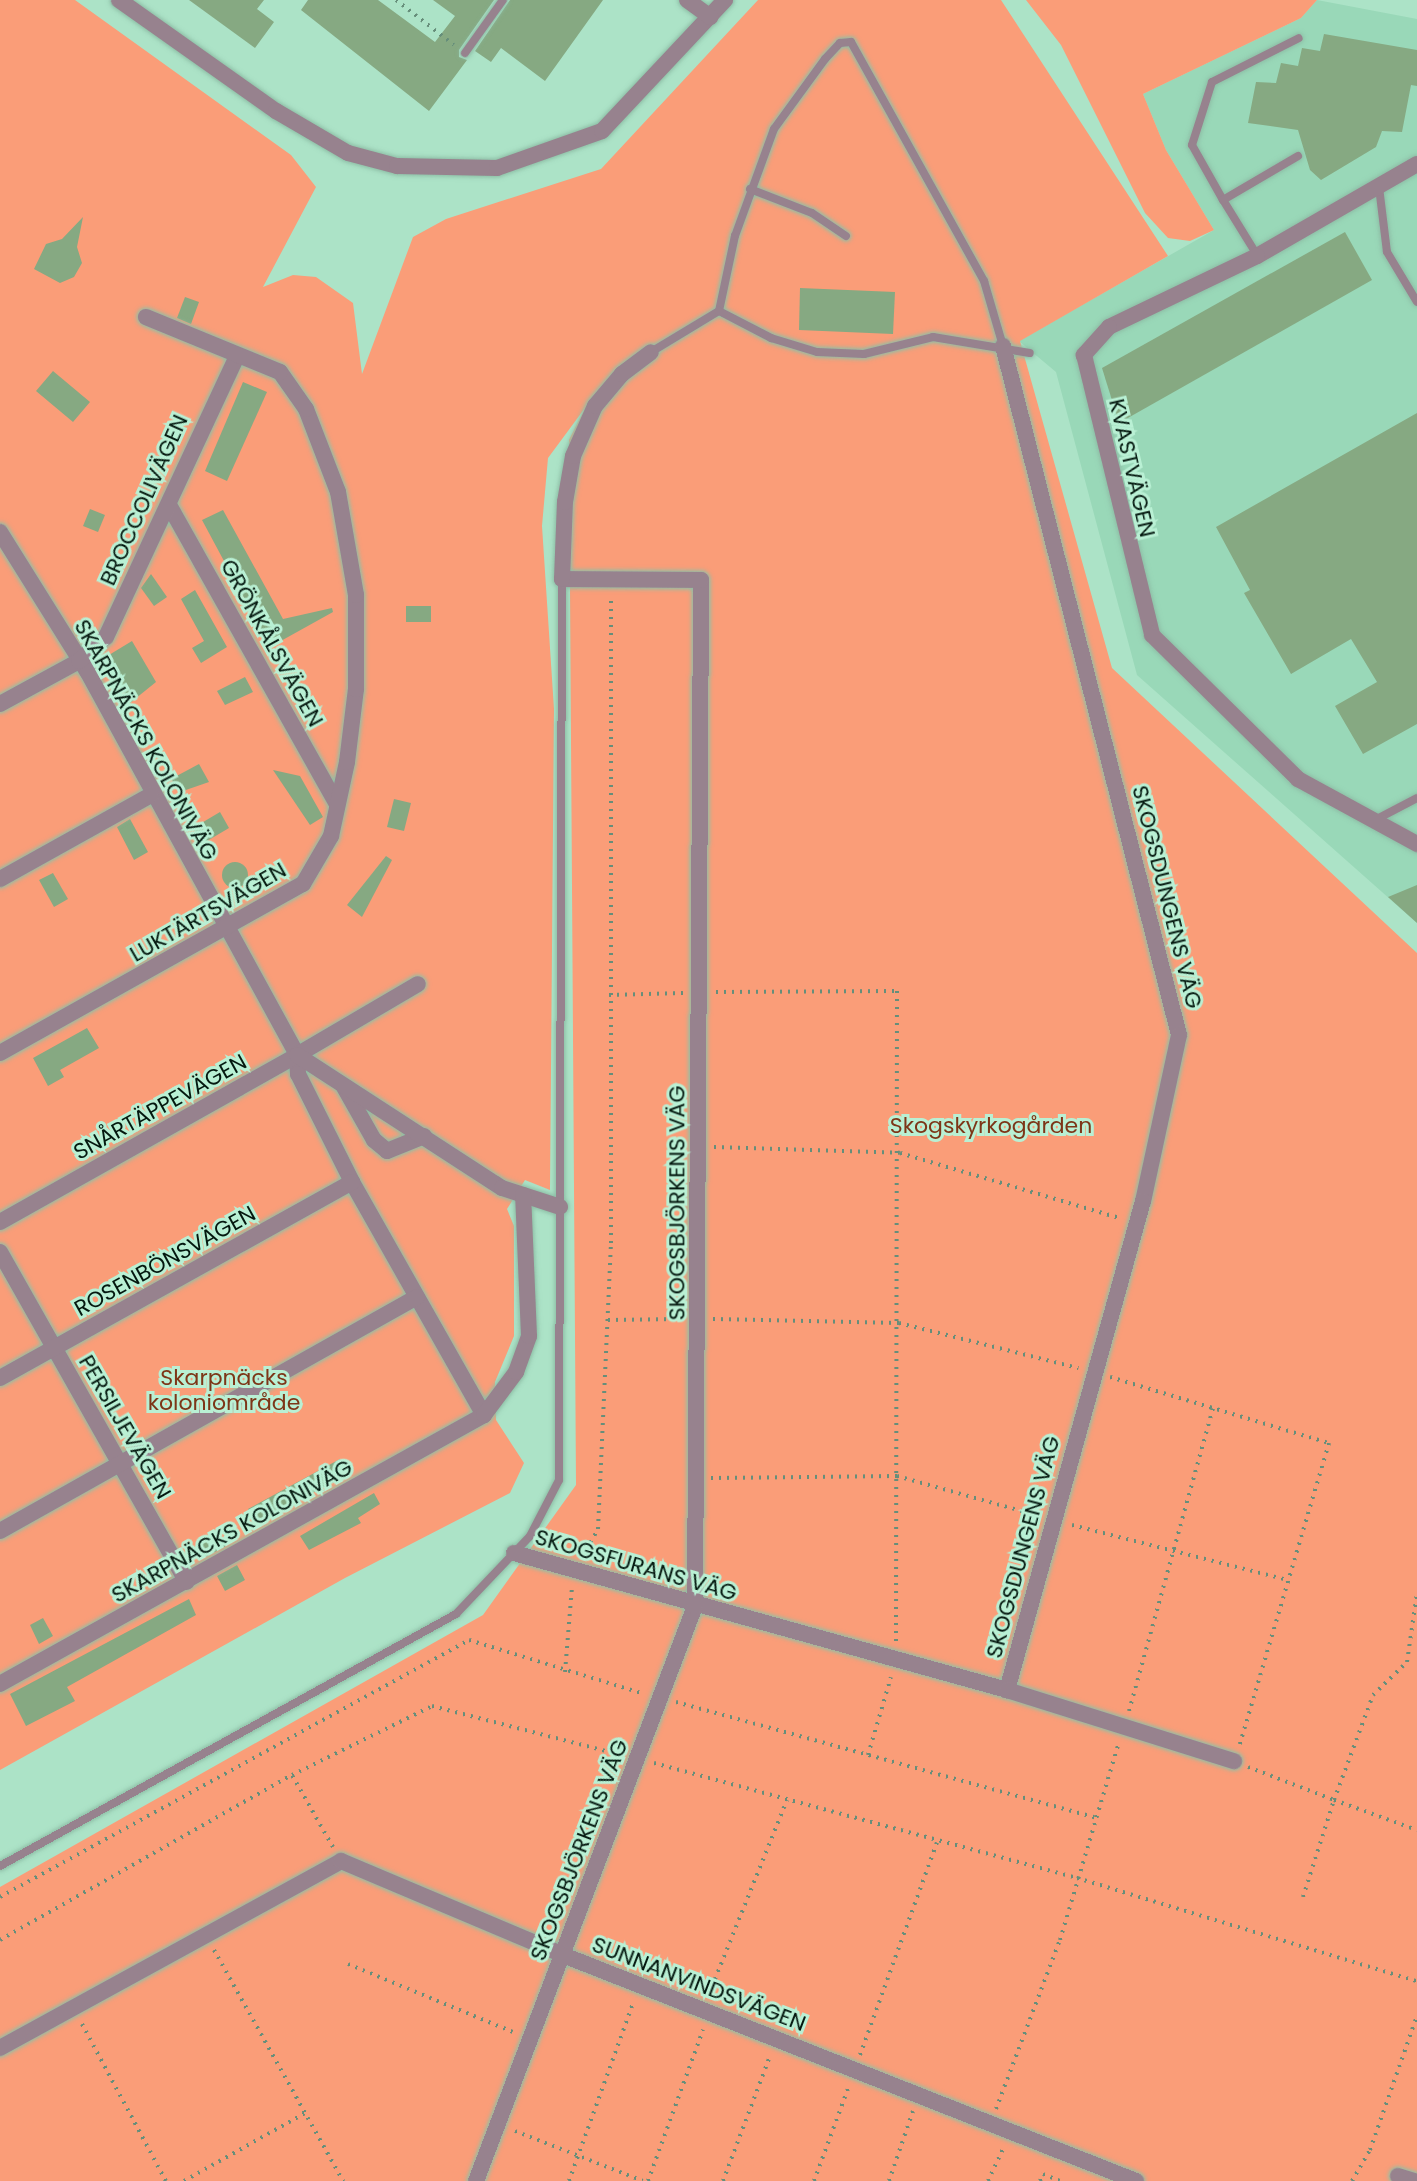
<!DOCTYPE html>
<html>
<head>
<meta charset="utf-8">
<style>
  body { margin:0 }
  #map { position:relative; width:1417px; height:2181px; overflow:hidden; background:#ace3c7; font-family:Poppins,sans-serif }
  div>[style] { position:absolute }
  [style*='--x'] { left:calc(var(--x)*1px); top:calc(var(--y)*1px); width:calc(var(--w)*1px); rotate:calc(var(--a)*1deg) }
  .built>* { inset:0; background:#99d8b8 }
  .green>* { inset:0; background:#fa9d78 }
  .building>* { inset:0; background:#86a982 }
  .round { border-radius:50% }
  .path>* { height:4px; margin-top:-2px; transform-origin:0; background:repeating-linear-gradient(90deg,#668e7a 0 2px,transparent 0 8px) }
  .roads { filter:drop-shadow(0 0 2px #8ebea6) drop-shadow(0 0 2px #8ebea6) }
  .lane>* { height:8px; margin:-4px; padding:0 4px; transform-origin:4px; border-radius:4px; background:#97828e }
  .street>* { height:16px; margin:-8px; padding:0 8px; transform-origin:8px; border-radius:8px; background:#97828e }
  span { translate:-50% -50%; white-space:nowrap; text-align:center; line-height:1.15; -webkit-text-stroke:6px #b9f0d4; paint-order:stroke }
  .street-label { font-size:22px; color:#04180f }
  .park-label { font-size:22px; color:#7d3618 }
</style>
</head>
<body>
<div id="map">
  <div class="built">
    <div style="clip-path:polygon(1317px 0,1417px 19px,1417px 923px,1137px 675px,1056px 372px,1019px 341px,1214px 230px,1166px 150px,1143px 94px,1301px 18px)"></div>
  </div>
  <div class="green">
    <div style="clip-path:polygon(0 0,75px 0,291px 155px,316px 187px,263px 287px,293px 275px,316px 277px,353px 303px,362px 374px,413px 237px,446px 219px,601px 169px,758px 0,1001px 0,1168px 256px,1020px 341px,1112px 668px,1417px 953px,1417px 2181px,0 2181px,0 1887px,483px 1615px,576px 1485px,569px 440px,585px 408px,548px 458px,542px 526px,554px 709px,550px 1190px,525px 1180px,507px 1209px,514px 1226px,514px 1336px,495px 1382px,496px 1420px,524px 1463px,510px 1493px,345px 1578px,0 1770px)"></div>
    <div style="clip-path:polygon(1026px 0,1317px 0,1301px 18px,1143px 94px,1166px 150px,1214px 230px,1190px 241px,1168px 238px,1145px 213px,1061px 45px)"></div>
  </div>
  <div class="building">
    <div style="clip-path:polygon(189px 0,264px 0,257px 9px,274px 22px,255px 48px)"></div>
    <div style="clip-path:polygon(308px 0,378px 0,435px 42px,455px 16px,433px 0,494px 0,459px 50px,459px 57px,467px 60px,429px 111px,301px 10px)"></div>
    <div style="clip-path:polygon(510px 0,603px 0,545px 81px,501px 48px,491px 62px,475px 51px)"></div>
    <div style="clip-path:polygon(1324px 34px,1417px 50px,1417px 86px,1411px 85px,1402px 132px,1382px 131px,1376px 147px,1321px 180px,1310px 170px,1298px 130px,1248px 123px,1256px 82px,1276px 83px,1281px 63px,1298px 66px,1302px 48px,1320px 51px)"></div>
    <div style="clip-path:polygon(83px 217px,77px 247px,82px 263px,74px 277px,60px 283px,34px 269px,46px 244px,62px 239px)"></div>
    <div style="clip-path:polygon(1345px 232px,1372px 280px,1119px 423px,1102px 368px)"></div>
    <div style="clip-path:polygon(800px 288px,895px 292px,893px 334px,799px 330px)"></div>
    <div style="clip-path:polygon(185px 297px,199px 302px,191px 324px,177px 318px)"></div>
    <div style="clip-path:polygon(53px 371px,90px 402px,73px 422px,36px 391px)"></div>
    <div style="clip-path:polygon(243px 382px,267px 392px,227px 481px,205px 471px)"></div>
    <div style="clip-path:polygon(1417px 413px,1417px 724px,1363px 754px,1335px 706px,1377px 682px,1351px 639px,1291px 674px,1244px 593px,1250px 590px,1216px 527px)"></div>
    <div style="clip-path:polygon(90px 509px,105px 515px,98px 532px,83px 526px)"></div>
    <div style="clip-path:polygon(223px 510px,283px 619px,332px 608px,333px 612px,270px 647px,202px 520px)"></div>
    <div style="clip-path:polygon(151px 574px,167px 597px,154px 606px,141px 588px)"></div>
    <div style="clip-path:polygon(195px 590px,227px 647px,201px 663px,192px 648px,204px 641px,181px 599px)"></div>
    <div style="clip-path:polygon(406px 606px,431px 606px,431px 622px,406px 622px)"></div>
    <div style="clip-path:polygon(132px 641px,156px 682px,130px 703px,104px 658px)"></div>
    <div style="clip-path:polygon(245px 677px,253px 692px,225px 705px,217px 691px)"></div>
    <div style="clip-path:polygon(199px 764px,209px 782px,180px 792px,171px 779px)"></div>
    <div style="clip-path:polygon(273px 770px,300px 776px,323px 817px,310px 825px)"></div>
    <div style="clip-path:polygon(394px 799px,411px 803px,404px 831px,387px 827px)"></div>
    <div style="clip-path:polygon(220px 812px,229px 828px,202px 844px,193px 828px)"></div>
    <div style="clip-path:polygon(130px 819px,148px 852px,134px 860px,117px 827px)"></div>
    <div style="clip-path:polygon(386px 856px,392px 860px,362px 917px,347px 905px)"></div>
    <div class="round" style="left:222px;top:862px;width:26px;height:26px"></div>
    <div style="clip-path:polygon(53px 873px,68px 899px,54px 907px,39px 880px)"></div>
    <div style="clip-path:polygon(1417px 885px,1417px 923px,1388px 897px)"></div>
    <div style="clip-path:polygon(87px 1028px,99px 1048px,60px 1070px,64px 1077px,48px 1086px,33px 1058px)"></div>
    <div style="clip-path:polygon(340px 1459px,349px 1474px,255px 1523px,248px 1509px)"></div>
    <div style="clip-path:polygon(374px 1493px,380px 1504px,358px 1518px,361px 1523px,309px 1550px,300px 1536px)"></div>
    <div style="clip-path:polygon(217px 1530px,226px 1546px,206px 1557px,197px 1541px)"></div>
    <div style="clip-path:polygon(237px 1565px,245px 1580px,225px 1591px,217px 1576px)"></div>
    <div style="clip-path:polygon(189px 1599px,196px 1615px,67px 1687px,75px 1701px,26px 1726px,10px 1694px)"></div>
    <div style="clip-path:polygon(43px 1618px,53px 1636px,39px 1644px,30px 1625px)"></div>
  </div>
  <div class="path">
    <div style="--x:396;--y:0;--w:73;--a:37.8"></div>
    <div style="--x:716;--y:992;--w:181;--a:-0.3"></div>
    <div style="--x:897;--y:991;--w:650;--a:90.09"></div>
    <div style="--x:609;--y:995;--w:74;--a:-1.5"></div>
    <div style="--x:714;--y:1147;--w:186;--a:1.8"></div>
    <div style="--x:900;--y:1153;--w:228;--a:16.5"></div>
    <div style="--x:713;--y:1319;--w:186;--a:1.2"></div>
    <div style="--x:899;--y:1323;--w:185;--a:14.1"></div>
    <div style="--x:608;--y:1320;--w:72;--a:-0.8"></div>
    <div style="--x:1110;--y:1377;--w:229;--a:16.8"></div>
    <div style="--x:1329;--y:1443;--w:314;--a:106.5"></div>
    <div style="--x:711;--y:1478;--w:186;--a:-0.6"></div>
    <div style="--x:897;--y:1476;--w:144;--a:15.7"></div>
    <div style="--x:1072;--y:1525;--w:223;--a:14.3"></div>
    <div style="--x:582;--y:1556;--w:31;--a:-59"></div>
    <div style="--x:598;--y:1529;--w:286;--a:-87.4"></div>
    <div style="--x:611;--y:1243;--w:645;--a:-90"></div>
    <div style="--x:565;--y:1672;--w:85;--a:-85.3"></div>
    <div style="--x:676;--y:1702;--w:434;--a:15.4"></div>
    <div style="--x:1129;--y:1711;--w:314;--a:-74.5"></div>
    <div style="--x:868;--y:1755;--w:81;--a:-73.6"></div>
    <div style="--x:654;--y:1763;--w:438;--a:15.2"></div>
    <div style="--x:1077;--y:1878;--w:355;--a:16.9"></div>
    <div style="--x:1248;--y:1767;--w:92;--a:21"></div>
    <div style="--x:1334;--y:1800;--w:112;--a:-69.6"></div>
    <div style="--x:1373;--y:1695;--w:47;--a:-44.1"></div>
    <div style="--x:1407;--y:1662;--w:70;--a:-81.8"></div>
    <div style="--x:333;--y:1847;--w:83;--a:-119.7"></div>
    <div style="--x:292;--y:1775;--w:156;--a:-26.2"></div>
    <div style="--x:432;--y:1706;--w:196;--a:14.5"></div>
    <div style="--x:0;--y:1897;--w:535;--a:-28.72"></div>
    <div style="--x:469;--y:1640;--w:183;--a:17.1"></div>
    <div style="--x:1303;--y:1897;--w:102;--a:-72.3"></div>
    <div style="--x:1334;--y:1800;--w:88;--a:19.9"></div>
    <div style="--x:0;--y:1940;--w:335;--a:-29.5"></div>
    <div style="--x:214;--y:1950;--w:265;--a:60.8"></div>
    <div style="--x:348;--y:1964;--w:178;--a:22.4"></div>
    <div style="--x:709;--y:1994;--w:209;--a:-68.1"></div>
    <div style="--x:82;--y:2024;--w:178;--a:61.9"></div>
    <div style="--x:860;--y:2055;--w:226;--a:-70.1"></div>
    <div style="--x:996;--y:2109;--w:181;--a:-69.3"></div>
    <div style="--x:1060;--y:1940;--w:207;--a:-73.4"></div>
    <div style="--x:515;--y:2131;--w:137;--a:21.3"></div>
    <div style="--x:184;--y:2181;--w:139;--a:-29.3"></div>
    <div style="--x:569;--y:2181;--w:189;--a:-70.2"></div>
    <div style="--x:648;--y:2181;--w:161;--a:-70"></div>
    <div style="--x:723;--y:2181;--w:134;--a:-69.4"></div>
    <div style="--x:814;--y:2181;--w:101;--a:-69.8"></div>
    <div style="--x:889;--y:2181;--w:74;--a:-71.1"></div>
    <div style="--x:988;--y:2181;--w:38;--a:-65"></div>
    <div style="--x:1040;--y:2181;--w:8;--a:-67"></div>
    <div style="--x:1043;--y:2174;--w:18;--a:22"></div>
    <div style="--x:1352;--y:2181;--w:36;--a:-60"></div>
    <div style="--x:1370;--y:2150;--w:142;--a:-70.7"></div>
  </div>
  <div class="roads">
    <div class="lane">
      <div style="--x:465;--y:53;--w:65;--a:-54.4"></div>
      <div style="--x:1379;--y:187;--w:65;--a:83"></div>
      <div style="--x:1387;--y:252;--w:58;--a:59"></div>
      <div style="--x:750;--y:189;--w:66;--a:21.2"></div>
      <div style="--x:812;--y:213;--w:41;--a:34.1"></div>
      <div style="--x:1223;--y:200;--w:63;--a:-119.4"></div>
      <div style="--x:1192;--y:145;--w:66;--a:-72.4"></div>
      <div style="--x:1212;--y:82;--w:97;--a:-26.8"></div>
      <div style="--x:1257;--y:255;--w:65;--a:-121.7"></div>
      <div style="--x:1223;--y:200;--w:87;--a:-30.4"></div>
      <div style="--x:719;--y:311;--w:77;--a:-78"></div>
      <div style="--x:735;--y:236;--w:114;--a:-70"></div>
      <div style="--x:774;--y:129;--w:87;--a:-53.9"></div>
      <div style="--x:825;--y:59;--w:22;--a:-47"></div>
      <div style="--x:840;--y:43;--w:11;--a:-5"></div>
      <div style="--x:851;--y:42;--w:274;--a:60.9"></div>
      <div style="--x:984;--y:281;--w:68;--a:73.7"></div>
      <div style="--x:651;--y:352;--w:79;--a:-31.1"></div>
      <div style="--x:719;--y:311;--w:59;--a:27.4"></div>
      <div style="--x:771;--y:338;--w:48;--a:16.9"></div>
      <div style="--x:817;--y:352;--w:47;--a:2.4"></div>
      <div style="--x:864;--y:354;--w:71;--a:-13.8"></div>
      <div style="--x:933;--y:337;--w:98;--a:9.4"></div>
      <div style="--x:1375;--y:820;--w:47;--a:-27.6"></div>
      <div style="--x:0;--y:1866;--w:521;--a:-28.93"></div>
      <div style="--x:456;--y:1614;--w:108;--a:-46.5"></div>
      <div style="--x:530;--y:1536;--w:63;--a:-62.6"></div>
      <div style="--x:559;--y:1480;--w:901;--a:-89.81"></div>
    </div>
    <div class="street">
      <div style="--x:119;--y:0;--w:192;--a:35.3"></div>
      <div style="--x:276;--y:111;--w:83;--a:30.3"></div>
      <div style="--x:348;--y:153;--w:51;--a:14.9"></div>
      <div style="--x:397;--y:166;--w:100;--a:1.1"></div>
      <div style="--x:497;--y:168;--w:111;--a:-19.4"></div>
      <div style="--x:602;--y:131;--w:180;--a:-46.8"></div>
      <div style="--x:687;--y:0;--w:29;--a:36"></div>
      <div style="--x:1417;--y:164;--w:185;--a:150.1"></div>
      <div style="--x:1257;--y:256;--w:164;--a:154.4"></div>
      <div style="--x:1109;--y:327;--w:38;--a:132"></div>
      <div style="--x:1084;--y:355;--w:288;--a:76.3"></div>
      <div style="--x:1152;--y:635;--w:205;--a:44.6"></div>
      <div style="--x:1298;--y:779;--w:136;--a:28.6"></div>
      <div style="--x:1003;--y:346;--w:711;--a:75.67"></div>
      <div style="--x:1179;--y:1035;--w:170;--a:102.2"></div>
      <div style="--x:1143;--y:1201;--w:508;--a:105.54"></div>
      <div style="--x:169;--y:505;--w:343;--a:60.7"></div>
      <div style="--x:0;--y:532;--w:164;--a:58"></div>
      <div style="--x:87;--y:671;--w:438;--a:61.3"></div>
      <div style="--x:297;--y:1055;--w:19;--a:87"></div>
      <div style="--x:298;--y:1074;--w:121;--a:63.4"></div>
      <div style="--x:352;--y:1182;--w:268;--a:60.5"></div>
      <div style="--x:484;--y:1415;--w:554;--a:150.94"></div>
      <div style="--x:0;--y:704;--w:90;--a:-28.6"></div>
      <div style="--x:79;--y:661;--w:36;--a:-42"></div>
      <div style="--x:106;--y:637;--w:310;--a:-65"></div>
      <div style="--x:0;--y:879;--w:173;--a:-29.1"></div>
      <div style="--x:0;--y:1053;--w:347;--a:-29.2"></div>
      <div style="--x:303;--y:884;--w:56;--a:-59.7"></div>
      <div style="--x:331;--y:836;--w:76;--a:-77.8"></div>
      <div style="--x:347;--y:762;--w:74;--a:-83"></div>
      <div style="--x:356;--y:689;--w:94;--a:-90"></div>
      <div style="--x:356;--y:595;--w:105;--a:-99.9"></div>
      <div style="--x:338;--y:492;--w:89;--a:-111.1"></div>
      <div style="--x:306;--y:409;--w:45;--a:-125.1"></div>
      <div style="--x:280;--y:372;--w:145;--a:-157.7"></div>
      <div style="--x:297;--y:1055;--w:140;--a:-30.4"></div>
      <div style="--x:344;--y:1087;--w:61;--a:60.5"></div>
      <div style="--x:374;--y:1140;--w:17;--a:40"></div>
      <div style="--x:387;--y:1151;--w:40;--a:-22"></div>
      <div style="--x:0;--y:1222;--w:341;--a:-29.3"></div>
      <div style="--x:297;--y:1055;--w:244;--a:33"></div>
      <div style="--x:502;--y:1188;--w:61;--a:18.1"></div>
      <div style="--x:0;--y:1252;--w:379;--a:60.5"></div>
      <div style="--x:0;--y:1378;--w:403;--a:-29.1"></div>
      <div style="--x:484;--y:1415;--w:54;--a:-53.3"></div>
      <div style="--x:516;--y:1372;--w:38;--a:-70"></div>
      <div style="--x:529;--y:1336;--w:141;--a:-92.4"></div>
      <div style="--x:0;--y:1531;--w:478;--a:-29.3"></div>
      <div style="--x:514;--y:1553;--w:512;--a:15.53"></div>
      <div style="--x:1007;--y:1690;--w:238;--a:17.4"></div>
      <div style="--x:0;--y:2048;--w:389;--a:-28.7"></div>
      <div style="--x:341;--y:1861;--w:241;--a:22.9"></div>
      <div style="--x:563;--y:1955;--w:616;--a:21.53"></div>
      <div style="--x:1398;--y:2176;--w:17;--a:17"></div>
      <div style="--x:476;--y:2181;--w:615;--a:-69.15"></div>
      <div style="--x:695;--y:1606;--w:1026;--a:-89.66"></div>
      <div style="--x:701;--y:580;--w:139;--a:-179.6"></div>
      <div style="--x:562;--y:579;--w:77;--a:-87.8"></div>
      <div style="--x:565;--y:502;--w:47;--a:-80.1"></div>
      <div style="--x:573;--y:456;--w:55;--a:-66.3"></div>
      <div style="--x:595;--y:406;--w:42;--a:-49.8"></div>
      <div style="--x:622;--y:374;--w:36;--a:-37"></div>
    </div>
  </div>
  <div class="street-label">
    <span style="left:1132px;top:468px;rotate:77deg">KVASTVÄGEN</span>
    <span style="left:144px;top:500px;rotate:-66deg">BROCCOLIVÄGEN</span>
    <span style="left:272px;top:643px;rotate:61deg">GRÖNKÅLSVÄGEN</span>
    <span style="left:146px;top:740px;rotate:61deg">SKARPNÄCKS KOLONIVÄG</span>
    <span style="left:1167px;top:897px;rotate:76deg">SKOGSDUNGENS VÄG</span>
    <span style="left:208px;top:912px;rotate:-30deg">LUKTÄRTSVÄGEN</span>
    <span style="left:160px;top:1107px;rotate:-29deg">SNÅRTÄPPEVÄGEN</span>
    <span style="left:677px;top:1203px;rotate:-90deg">SKOGSBJÖRKENS VÄG</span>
    <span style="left:165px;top:1261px;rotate:-29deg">ROSENBÖNSVÄGEN</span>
    <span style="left:125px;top:1427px;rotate:60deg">PERSILJEVÄGEN</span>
    <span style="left:232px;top:1531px;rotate:-29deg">SKARPNÄCKS KOLONIVÄG</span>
    <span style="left:1023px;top:1547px;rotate:-75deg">SKOGSDUNGENS VÄG</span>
    <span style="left:636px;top:1565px;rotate:16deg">SKOGSFURANS VÄG</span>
    <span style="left:579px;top:1850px;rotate:-69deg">SKOGSBJÖRKENS VÄG</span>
    <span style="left:699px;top:1984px;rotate:21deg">SUNNANVINDSVÄGEN</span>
  </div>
  <div class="park-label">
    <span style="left:991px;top:1126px">Skogskyrkogården</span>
    <span style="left:224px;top:1390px">Skarpnäcks<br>koloniområde</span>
  </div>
</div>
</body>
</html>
